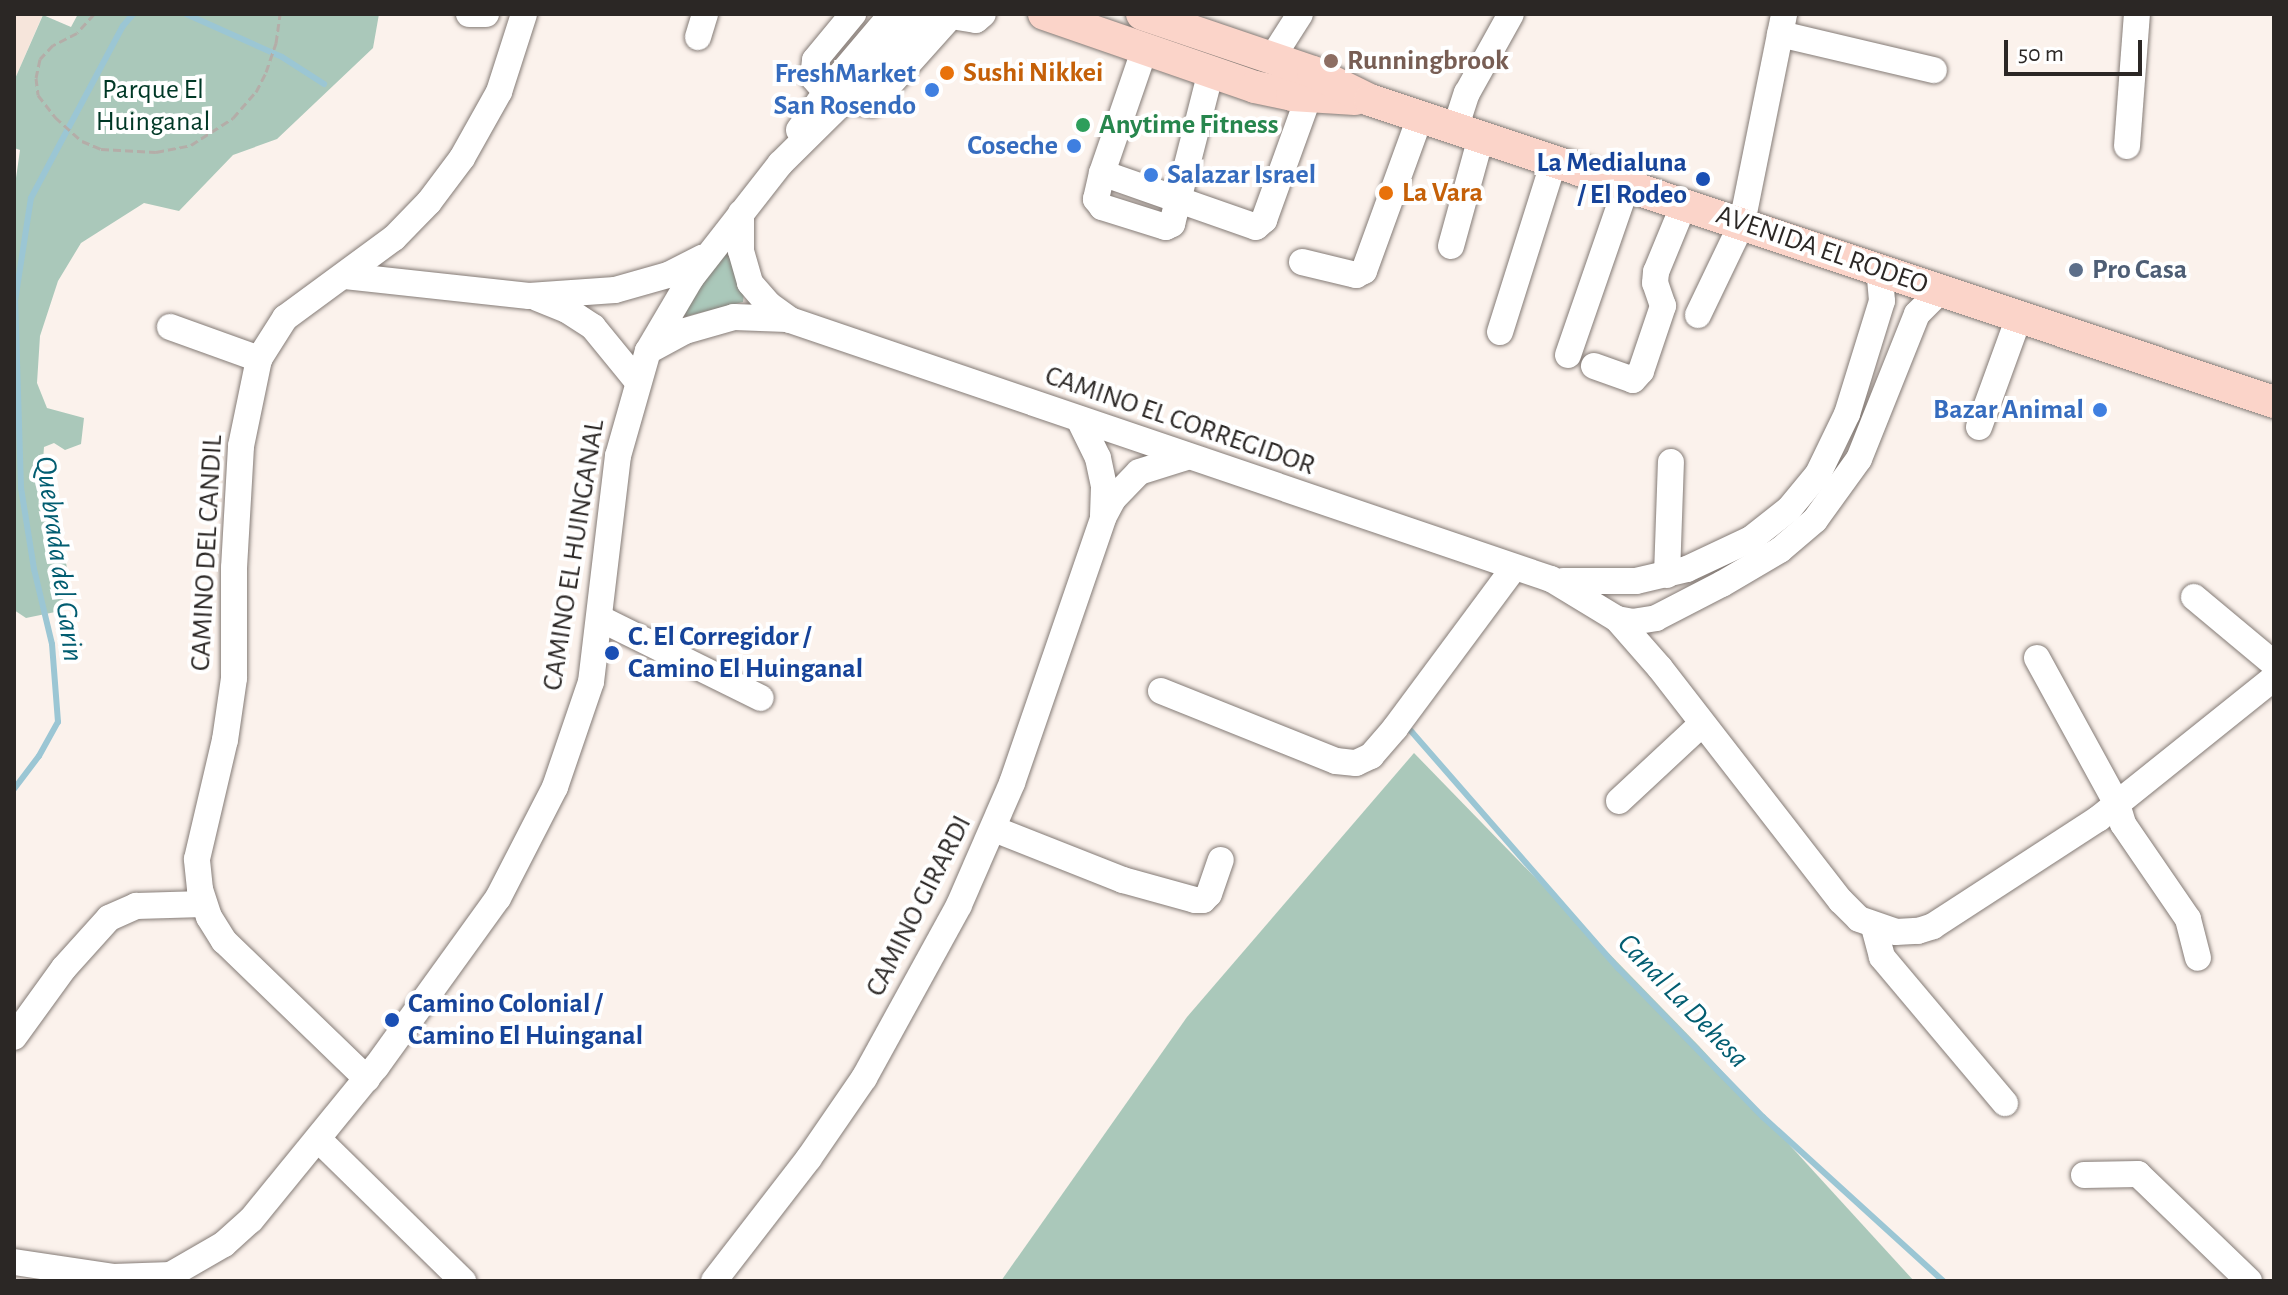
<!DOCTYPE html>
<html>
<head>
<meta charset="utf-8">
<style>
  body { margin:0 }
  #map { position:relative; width:2288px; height:1295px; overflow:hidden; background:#fbf2ec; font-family:"Alegreya Sans",sans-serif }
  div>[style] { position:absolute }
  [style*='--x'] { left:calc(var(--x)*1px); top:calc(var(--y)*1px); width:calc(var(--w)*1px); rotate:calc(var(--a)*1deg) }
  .built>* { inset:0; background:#f6e5db }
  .green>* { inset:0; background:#aac8ba }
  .stream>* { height:6px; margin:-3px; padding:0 3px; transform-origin:3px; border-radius:3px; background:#9bc6d4 }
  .path>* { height:3px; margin-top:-1.5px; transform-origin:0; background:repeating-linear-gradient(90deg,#b4ada8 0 8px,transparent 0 12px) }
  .roads { filter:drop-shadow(0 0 2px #847b76) drop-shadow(0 0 2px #847b76) }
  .minor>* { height:26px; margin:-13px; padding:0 13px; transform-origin:13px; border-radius:13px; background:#fff }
  .major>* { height:32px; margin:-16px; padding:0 16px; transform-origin:16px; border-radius:16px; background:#fbd4c9 }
  .dots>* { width:22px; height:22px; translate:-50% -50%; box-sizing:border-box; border:4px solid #fff; border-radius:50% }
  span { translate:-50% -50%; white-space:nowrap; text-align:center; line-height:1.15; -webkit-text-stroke:8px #fff; paint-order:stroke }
  .education-label { font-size:28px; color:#785e54; font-weight:700 }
  .left { translate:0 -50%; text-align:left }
  .food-label { font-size:28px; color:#c56008; font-weight:700 }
  .shop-label { font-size:28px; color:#366cbe; font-weight:700 }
  .right { translate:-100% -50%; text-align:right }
  .park-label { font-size:28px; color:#003826 }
  .leisure-label { font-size:28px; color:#27864d; font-weight:700 }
  .transit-label { font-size:28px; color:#164399; font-weight:700 }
  .street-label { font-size:28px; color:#2b2725 }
  .service-label { font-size:28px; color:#4e5e75; font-weight:700 }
  .water-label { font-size:30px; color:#025d71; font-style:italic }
  .frame { position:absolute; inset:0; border:16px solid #2b2725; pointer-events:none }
  .scale { position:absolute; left:2004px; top:40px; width:138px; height:36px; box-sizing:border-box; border:4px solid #2b2725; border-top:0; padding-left:10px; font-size:24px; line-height:28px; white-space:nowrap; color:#2b2725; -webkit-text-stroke:6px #fff; paint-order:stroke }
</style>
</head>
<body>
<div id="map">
  <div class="built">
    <div style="clip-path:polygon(14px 14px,43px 14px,14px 81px)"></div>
  </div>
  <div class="green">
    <div style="clip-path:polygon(78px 14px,379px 14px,373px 48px,277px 139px,233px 155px,179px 211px,144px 203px,81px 243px,58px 281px,40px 336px,37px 383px,47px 408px,84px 418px,81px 444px,65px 450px,54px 443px,44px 447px,41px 488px,47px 518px,63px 548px,69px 578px,60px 611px,26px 618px,14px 610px,14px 192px,20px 150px,14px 148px,14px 81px,43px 15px,71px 27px)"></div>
    <div style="clip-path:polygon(727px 252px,744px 293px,743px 302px,683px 317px,700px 283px)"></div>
    <div style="clip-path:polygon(1414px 753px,1699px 1046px,1914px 1281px,1001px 1281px,1187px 1017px)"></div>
  </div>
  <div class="stream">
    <div style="--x:186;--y:14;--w:105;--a:24.1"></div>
    <div style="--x:282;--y:57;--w:50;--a:32.7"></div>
    <div style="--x:1411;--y:731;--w:315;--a:48.9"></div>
    <div style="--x:1618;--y:968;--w:208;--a:45.8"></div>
    <div style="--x:1763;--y:1117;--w:244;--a:42.3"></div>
    <div style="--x:14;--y:789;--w:41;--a:-52.9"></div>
    <div style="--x:39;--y:756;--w:39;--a:-61"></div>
    <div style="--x:58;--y:722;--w:78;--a:-94.4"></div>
    <div style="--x:52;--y:644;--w:77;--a:-103.5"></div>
    <div style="--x:34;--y:569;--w:82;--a:-99.1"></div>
    <div style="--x:21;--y:488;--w:187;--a:-91.8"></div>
    <div style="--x:15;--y:301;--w:104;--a:-81.2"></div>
    <div style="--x:31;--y:198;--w:195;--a:-61.9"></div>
    <div style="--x:123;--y:26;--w:16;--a:-50"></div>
  </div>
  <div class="path">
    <div style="--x:94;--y:14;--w:25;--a:132"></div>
    <div style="--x:77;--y:33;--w:27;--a:153"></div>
    <div style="--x:53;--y:45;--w:19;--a:133"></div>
    <div style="--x:40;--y:59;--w:19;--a:102"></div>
    <div style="--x:36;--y:78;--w:17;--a:83"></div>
    <div style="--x:38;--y:95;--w:28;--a:52"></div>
    <div style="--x:55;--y:117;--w:36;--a:42"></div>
    <div style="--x:82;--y:141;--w:21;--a:23"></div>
    <div style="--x:101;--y:149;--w:55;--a:3.1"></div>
    <div style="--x:156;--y:152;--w:36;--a:-11"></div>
    <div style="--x:191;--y:145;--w:50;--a:-32.7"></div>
    <div style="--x:233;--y:118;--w:35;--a:-49"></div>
    <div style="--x:256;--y:92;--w:22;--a:-63"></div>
    <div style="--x:266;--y:72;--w:31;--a:-71"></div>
    <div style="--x:276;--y:43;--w:29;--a:-82"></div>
  </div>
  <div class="roads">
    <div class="minor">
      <div style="--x:469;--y:14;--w:17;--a:0"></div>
      <div style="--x:1780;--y:34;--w:158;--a:13.2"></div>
      <div style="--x:698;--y:37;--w:24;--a:-73"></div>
      <div style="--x:1145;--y:48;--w:132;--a:109"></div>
      <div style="--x:1102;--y:173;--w:163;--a:19.3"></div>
      <div style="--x:1256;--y:227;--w:11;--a:-41"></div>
      <div style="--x:1264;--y:220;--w:132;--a:-70.1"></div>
      <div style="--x:1272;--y:58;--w:52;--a:-57.5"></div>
      <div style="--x:826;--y:92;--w:20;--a:-131"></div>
      <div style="--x:813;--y:77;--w:17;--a:-83"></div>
      <div style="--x:815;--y:60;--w:60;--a:-50.4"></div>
      <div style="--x:845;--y:100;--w:27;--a:8"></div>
      <div style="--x:872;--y:104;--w:118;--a:-48.1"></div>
      <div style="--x:951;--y:16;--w:25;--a:9"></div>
      <div style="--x:976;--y:20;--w:9;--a:-41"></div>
      <div style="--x:1455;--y:129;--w:38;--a:-72"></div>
      <div style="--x:1467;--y:93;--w:90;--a:-60.9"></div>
      <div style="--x:799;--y:130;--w:47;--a:-54.6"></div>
      <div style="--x:826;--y:92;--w:102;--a:-49.8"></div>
      <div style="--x:2127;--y:146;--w:132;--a:-85.7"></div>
      <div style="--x:1102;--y:173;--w:27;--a:103"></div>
      <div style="--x:1096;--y:199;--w:10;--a:53"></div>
      <div style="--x:1102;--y:207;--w:67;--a:17.4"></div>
      <div style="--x:1166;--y:227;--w:7;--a:-27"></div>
      <div style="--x:1172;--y:224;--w:158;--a:-75.7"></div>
      <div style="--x:741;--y:213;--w:38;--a:90"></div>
      <div style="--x:741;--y:251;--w:33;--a:74"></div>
      <div style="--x:750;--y:283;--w:28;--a:49"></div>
      <div style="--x:768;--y:304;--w:27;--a:36"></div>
      <div style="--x:790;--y:320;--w:804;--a:18.8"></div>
      <div style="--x:1551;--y:579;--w:77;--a:31.2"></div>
      <div style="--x:1617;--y:619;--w:15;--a:11"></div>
      <div style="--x:1632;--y:622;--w:24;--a:-9"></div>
      <div style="--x:1656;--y:618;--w:74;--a:-27.3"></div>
      <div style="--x:1722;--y:584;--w:67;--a:-30.4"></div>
      <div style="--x:1780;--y:550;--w:46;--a:-40.6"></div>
      <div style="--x:1815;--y:520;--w:75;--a:-54.2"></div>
      <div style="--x:1859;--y:459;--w:156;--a:-68.2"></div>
      <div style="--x:1917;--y:314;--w:34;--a:-45"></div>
      <div style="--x:1451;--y:246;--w:113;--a:-74.6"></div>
      <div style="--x:1302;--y:262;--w:56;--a:13.5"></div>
      <div style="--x:1356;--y:275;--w:9;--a:-27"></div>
      <div style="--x:1364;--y:271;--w:164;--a:-70"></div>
      <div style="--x:345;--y:276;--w:185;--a:6.2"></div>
      <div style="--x:529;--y:296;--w:86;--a:-4"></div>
      <div style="--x:615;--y:290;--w:55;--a:-15.8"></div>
      <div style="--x:668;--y:275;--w:38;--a:-27"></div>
      <div style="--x:537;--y:298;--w:32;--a:22"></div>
      <div style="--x:567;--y:310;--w:31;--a:33"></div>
      <div style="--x:593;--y:327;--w:71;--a:50.7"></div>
      <div style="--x:1698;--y:315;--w:102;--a:-64.4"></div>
      <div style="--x:1742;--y:223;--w:213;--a:-78.6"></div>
      <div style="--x:170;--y:327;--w:95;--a:19.8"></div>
      <div style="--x:1500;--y:332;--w:179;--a:-72.5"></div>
      <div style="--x:648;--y:351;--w:42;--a:-28.4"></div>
      <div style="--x:685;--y:331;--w:51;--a:-15.9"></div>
      <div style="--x:734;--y:317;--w:53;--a:2.2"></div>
      <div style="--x:1568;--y:355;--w:180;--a:-70.9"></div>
      <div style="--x:1594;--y:366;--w:41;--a:19.7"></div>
      <div style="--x:1633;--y:380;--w:12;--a:-48"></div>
      <div style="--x:1641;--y:371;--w:69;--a:-71.3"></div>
      <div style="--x:1663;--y:306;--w:24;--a:-109"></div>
      <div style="--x:1655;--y:283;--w:11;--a:-85"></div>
      <div style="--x:1656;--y:272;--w:74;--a:-67.6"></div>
      <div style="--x:1079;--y:419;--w:43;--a:64"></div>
      <div style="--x:1098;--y:458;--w:30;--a:78"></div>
      <div style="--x:1104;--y:487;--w:28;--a:92"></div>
      <div style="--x:1979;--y:427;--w:117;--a:-70"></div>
      <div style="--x:1667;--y:575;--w:113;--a:-88"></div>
      <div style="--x:1563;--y:581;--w:73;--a:0"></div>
      <div style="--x:1636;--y:581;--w:52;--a:-13.2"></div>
      <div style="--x:1687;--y:569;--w:71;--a:-25.1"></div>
      <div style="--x:1751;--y:539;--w:48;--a:-38.3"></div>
      <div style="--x:1789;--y:509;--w:45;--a:-50.4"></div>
      <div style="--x:1818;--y:474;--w:67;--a:-64.2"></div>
      <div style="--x:1847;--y:414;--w:118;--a:-72.8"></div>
      <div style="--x:1882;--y:301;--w:33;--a:-95"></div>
      <div style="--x:2194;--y:597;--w:104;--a:39.9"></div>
      <div style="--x:601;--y:619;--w:178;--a:26.3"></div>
      <div style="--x:1617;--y:619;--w:65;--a:48.7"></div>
      <div style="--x:1660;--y:668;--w:295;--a:52.2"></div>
      <div style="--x:1841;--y:901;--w:25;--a:45"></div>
      <div style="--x:1859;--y:919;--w:39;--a:19"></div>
      <div style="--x:1896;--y:932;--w:22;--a:-3"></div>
      <div style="--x:1918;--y:931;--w:16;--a:-18"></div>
      <div style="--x:1933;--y:926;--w:197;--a:-33"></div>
      <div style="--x:2098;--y:819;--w:226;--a:-38.7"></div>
      <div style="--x:2037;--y:658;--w:166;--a:61.3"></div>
      <div style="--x:2117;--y:804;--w:21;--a:73"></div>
      <div style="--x:2123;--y:824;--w:115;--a:55.6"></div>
      <div style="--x:2188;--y:919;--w:40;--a:75.6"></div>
      <div style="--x:1161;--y:691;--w:188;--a:21.8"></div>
      <div style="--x:1336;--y:761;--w:20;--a:6"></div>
      <div style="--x:1356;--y:763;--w:17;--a:-25"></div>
      <div style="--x:1371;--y:756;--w:37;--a:-49"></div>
      <div style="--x:1395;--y:728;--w:198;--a:-53.4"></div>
      <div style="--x:1619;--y:801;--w:113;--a:-42.9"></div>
      <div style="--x:994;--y:829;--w:139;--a:21.6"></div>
      <div style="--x:1123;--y:880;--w:75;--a:15.5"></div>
      <div style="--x:1195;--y:900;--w:8;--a:0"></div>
      <div style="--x:1203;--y:900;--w:8;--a:-45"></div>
      <div style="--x:1209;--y:894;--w:36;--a:-71"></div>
      <div style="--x:1874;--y:927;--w:31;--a:75"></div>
      <div style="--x:1882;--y:957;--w:191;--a:49.9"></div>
      <div style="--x:14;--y:1037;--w:85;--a:-54.1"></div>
      <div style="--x:64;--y:968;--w:67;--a:-48"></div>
      <div style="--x:109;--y:918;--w:30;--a:-24"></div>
      <div style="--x:136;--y:906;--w:68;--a:-1.7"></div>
      <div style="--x:367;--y:1079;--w:199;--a:-136"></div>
      <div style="--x:224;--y:941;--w:28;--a:-122"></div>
      <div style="--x:209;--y:917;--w:29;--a:-108"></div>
      <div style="--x:200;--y:889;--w:30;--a:-96"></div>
      <div style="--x:197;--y:859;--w:122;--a:-76.8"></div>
      <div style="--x:225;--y:740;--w:63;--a:-81.7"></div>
      <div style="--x:234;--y:678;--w:110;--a:-90"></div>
      <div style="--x:234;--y:568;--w:122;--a:-86.7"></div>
      <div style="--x:241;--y:446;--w:89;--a:-78.3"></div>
      <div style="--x:259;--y:359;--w:49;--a:-57.6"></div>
      <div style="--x:285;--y:318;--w:135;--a:-36.3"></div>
      <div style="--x:394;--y:238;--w:50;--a:-45.8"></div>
      <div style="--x:429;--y:202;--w:55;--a:-53.1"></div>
      <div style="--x:462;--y:158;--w:76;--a:-60.7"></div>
      <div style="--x:499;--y:92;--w:82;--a:-72.2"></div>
      <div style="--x:319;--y:1140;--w:202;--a:44.4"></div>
      <div style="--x:2084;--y:1175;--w:54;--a:-1.1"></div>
      <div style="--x:2138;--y:1174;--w:154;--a:43.9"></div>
      <div style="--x:14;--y:1262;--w:100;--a:8.6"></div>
      <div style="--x:113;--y:1277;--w:59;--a:-1.9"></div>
      <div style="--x:160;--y:1281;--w:74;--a:-30"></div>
      <div style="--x:224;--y:1244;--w:36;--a:-42"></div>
      <div style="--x:251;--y:1220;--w:198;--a:-50.8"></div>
      <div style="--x:376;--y:1067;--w:208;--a:-54.2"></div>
      <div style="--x:498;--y:898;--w:125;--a:-62.8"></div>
      <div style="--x:555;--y:787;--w:111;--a:-71.1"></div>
      <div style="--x:591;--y:682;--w:228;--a:-83.2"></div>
      <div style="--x:618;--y:456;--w:109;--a:-74.1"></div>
      <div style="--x:648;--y:351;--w:85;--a:-59.5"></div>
      <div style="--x:691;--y:278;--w:145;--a:-52"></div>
      <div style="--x:780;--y:164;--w:91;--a:-44.6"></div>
      <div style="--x:845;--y:100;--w:115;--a:-48.5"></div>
      <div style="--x:714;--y:1281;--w:155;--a:-52.3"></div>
      <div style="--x:809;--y:1158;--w:97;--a:-55.5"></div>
      <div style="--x:864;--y:1078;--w:197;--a:-61.2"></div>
      <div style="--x:959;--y:905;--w:133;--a:-66.5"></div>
      <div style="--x:1012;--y:783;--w:280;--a:-71"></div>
      <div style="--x:1103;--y:518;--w:21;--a:-62"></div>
      <div style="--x:1113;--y:499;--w:37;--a:-46"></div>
      <div style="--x:1139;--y:472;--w:50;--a:-17.4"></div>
    </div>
    <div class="major">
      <div style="--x:1044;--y:14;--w:223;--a:19.1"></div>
      <div style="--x:1255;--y:87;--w:38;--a:12"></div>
      <div style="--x:1292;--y:95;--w:63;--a:3.6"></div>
      <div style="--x:1142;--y:14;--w:181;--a:18.7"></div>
      <div style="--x:1313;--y:72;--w:64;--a:26.2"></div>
      <div style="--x:1370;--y:100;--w:953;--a:18.47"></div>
    </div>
  </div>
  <div class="dots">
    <div style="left:1331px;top:61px;background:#8d6e63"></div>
    <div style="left:947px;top:73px;background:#e8710a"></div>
    <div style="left:932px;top:90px;background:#3f7fe0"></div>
    <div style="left:1083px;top:125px;background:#2e9e5b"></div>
    <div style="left:1074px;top:146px;background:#3f7fe0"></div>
    <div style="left:1151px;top:175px;background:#3f7fe0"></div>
    <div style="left:1703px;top:179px;background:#1a4fb4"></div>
    <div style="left:1386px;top:193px;background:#e8710a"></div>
    <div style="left:2076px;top:270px;background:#5c6f8a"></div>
    <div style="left:2100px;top:410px;background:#3f7fe0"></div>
    <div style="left:612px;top:653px;background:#1a4fb4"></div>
    <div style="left:392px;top:1020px;background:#1a4fb4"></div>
  </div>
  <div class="education-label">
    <span class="left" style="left:1347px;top:61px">Runningbrook</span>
  </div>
  <div class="food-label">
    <span class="left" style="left:963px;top:73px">Sushi Nikkei</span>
    <span class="left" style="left:1402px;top:193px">La Vara</span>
  </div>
  <div class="shop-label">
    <span class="right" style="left:916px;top:90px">FreshMarket<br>San Rosendo</span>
    <span class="right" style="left:1058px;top:146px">Coseche</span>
    <span class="left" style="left:1167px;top:175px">Salazar Israel</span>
    <span class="right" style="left:2084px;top:410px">Bazar Animal</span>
  </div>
  <div class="park-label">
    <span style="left:153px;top:106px">Parque El<br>Huinganal</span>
  </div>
  <div class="leisure-label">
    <span class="left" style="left:1099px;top:125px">Anytime Fitness</span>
  </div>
  <div class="transit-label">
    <span class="right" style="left:1687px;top:179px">La Medialuna<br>/ El Rodeo</span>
    <span class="left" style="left:628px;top:653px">C. El Corregidor /<br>Camino El Huinganal</span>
    <span class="left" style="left:408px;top:1020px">Camino Colonial /<br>Camino El Huinganal</span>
  </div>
  <div class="street-label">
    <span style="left:1822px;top:250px;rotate:19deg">AVENIDA EL RODEO</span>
    <span style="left:1180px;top:421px;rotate:19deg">CAMINO EL CORREGIDOR</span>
    <span style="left:207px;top:553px;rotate:-87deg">CAMINO DEL CANDIL</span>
    <span style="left:574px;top:555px;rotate:-81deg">CAMINO EL HUINGANAL</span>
    <span style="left:919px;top:906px;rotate:-63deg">CAMINO GIRARDI</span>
  </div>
  <div class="service-label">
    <span class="left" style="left:2092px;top:270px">Pro Casa</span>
  </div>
  <div class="water-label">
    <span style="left:59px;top:559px;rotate:82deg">Quebrada del Garin</span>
    <span style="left:1683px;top:1001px;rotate:46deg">Canal La Dehesa</span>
  </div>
  <div class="frame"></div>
  <div class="scale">50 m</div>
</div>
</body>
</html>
